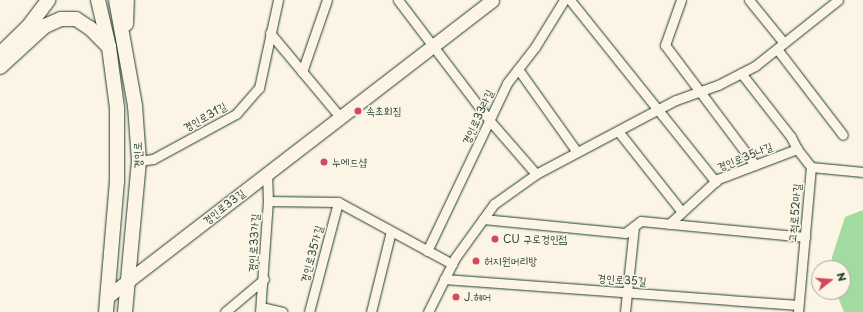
<!DOCTYPE html>
<html>
<head>
<meta charset="utf-8">
<style>
  body { margin:0 }
  #map { position:relative; width:863px; height:312px; overflow:hidden; background:#fcf5e5; font-family:"Playpen Sans","Poor Story",sans-serif }
  div>[style] { position:absolute }
  [style*='--x'] { left:calc(var(--x)*1px); top:calc(var(--y)*1px); width:calc(var(--w)*1px); rotate:calc(var(--a)*1deg) }
  .green>* { inset:0; background:#a2dba0 }
  .roads { filter:drop-shadow(0 0 1px #1f3d34) drop-shadow(0 0 1px #1f3d34) }
  .street>* { height:9px; margin:-4.5px; padding:0 4.5px; transform-origin:4.5px; border-radius:4.5px; background:#fcf5e5 }
  .secondary>* { height:13px; margin:-6.5px; padding:0 6.5px; transform-origin:6.5px; border-radius:6.5px; background:#fcf5e5 }
  .primary>* { height:14px; margin:-7px; padding:0 7px; transform-origin:7px; border-radius:7px; background:#fcf5e5 }
  .dots>* { width:11px; height:11px; translate:-50% -50%; box-sizing:border-box; border:2px solid #fcf5e5; border-radius:50% }
  span { translate:-50% -50%; white-space:nowrap; text-align:center; line-height:1.15; -webkit-text-stroke:3px #fcf5e5; paint-order:stroke }
  .poi-label { font-size:11px; color:#1f3d34 }
  .left { translate:0 -50%; text-align:left }
  .street-label { font-size:11px; color:#1f3d34 }
  .north { position:absolute; left:811px; top:260px; width:40px; height:40px; box-sizing:border-box; background:#fcf5e5; border:1px solid #a4ab9e; border-radius:50%; rotate:73deg; font-size:11px; font-weight:700; line-height:16px; text-align:center; color:#1f3d34 }
  .north::after { content:''; display:block; margin:auto; width:14px; height:18px; background:#d1495b; clip-path:polygon(50% 0,100% 100%,50% 72%,0 100%) }
</style>
</head>
<body>
<div id="map">
  <div class="green">
    <div style="clip-path:polygon(863px 210px,863px 312px,844px 312px,836px 292px,843px 292px,843px 268px,831px 268px,832px 257px,845px 217px)"></div>
  </div>
  <div class="roads">
    <div class="street">
      <div style="--x:398;--y:0;--w:152;--a:52.8"></div>
      <div style="--x:490;--y:121;--w:70;--a:49"></div>
      <div style="--x:570;--y:0;--w:233;--a:51.3"></div>
      <div style="--x:681;--y:0;--w:48;--a:109.6"></div>
      <div style="--x:665;--y:45;--w:150;--a:53.1"></div>
      <div style="--x:749;--y:0;--w:55;--a:50.9"></div>
      <div style="--x:270;--y:33;--w:109;--a:50.2"></div>
      <div style="--x:777;--y:49;--w:108;--a:52.5"></div>
      <div style="--x:518;--y:69;--w:102;--a:54.6"></div>
      <div style="--x:302;--y:72;--w:76;--a:-70.9"></div>
      <div style="--x:741;--y:73;--w:81;--a:52"></div>
      <div style="--x:791;--y:137;--w:13;--a:63"></div>
      <div style="--x:618;--y:131;--w:103;--a:51.7"></div>
      <div style="--x:139;--y:161;--w:14;--a:-8"></div>
      <div style="--x:153;--y:159;--w:94;--a:-28.5"></div>
      <div style="--x:236;--y:114;--w:35;--a:-49"></div>
      <div style="--x:259;--y:88;--w:90;--a:-77.8"></div>
      <div style="--x:268;--y:201;--w:70;--a:0.8"></div>
      <div style="--x:338;--y:202;--w:130;--a:28.5"></div>
      <div style="--x:483;--y:219;--w:143;--a:5.6"></div>
      <div style="--x:625;--y:233;--w:20;--a:-37"></div>
      <div style="--x:641;--y:221;--w:165;--a:5.6"></div>
      <div style="--x:669;--y:224;--w:67;--a:-42.6"></div>
      <div style="--x:718;--y:179;--w:85;--a:-20.8"></div>
      <div style="--x:797;--y:149;--w:23;--a:52"></div>
      <div style="--x:427;--y:251;--w:186;--a:-64.5"></div>
      <div style="--x:507;--y:83;--w:46;--a:-52.1"></div>
      <div style="--x:535;--y:47;--w:55;--a:-58.3"></div>
      <div style="--x:444;--y:279;--w:355;--a:4.2"></div>
      <div style="--x:261;--y:307;--w:22;--a:13"></div>
      <div style="--x:225;--y:312;--w:51;--a:-40.2"></div>
      <div style="--x:260;--y:312;--w:111;--a:-85.9"></div>
      <div style="--x:268;--y:201;--w:27;--a:-92"></div>
      <div style="--x:309;--y:312;--w:114;--a:-75.2"></div>
      <div style="--x:371;--y:312;--w:83;--a:-76.1"></div>
      <div style="--x:428;--y:312;--w:60;--a:-63.4"></div>
      <div style="--x:455;--y:258;--w:67;--a:-54.2"></div>
      <div style="--x:494;--y:204;--w:52;--a:-35.5"></div>
      <div style="--x:536;--y:174;--w:158;--a:-27.9"></div>
      <div style="--x:676;--y:100;--w:45;--a:-19.7"></div>
      <div style="--x:718;--y:85;--w:42;--a:-27.2"></div>
      <div style="--x:755;--y:66;--w:106;--a:-38.5"></div>
      <div style="--x:625;--y:312;--w:86;--a:-84"></div>
      <div style="--x:798;--y:312;--w:146;--a:-84.9"></div>
      <div style="--x:811;--y:167;--w:52;--a:5.5"></div>
    </div>
    <div class="secondary">
      <div style="--x:107;--y:297;--w:486;--a:-37.6"></div>
    </div>
    <div class="primary">
      <div style="--x:98;--y:0;--w:48;--a:76.8"></div>
      <div style="--x:109;--y:47;--w:62;--a:82.5"></div>
      <div style="--x:117;--y:108;--w:73;--a:90"></div>
      <div style="--x:117;--y:181;--w:131;--a:94.8"></div>
      <div style="--x:116;--y:0;--w:108;--a:79.8"></div>
      <div style="--x:135;--y:106;--w:55;--a:85.8"></div>
      <div style="--x:139;--y:161;--w:152;--a:95.3"></div>
      <div style="--x:126;--y:24;--w:24;--a:-88"></div>
      <div style="--x:0;--y:54;--w:39;--a:-44"></div>
      <div style="--x:28;--y:27;--w:34;--a:-53"></div>
      <div style="--x:0;--y:67;--w:61;--a:-42.3"></div>
      <div style="--x:45;--y:26;--w:17;--a:-24"></div>
      <div style="--x:61;--y:19;--w:15;--a:0"></div>
      <div style="--x:76;--y:19;--w:17;--a:33"></div>
      <div style="--x:90;--y:28;--w:25;--a:45"></div>
    </div>
  </div>
  <div class="dots">
    <div style="left:358px;top:111px;background:#d1495b"></div>
    <div style="left:324px;top:162px;background:#d1495b"></div>
    <div style="left:495px;top:239px;background:#d1495b"></div>
    <div style="left:476px;top:261px;background:#d1495b"></div>
    <div style="left:456px;top:297px;background:#d1495b"></div>
  </div>
  <div class="poi-label">
    <span class="left" style="left:366px;top:111px">속초회집</span>
    <span class="left" style="left:332px;top:162px">누에드샵</span>
    <span class="left" style="left:503px;top:239px">CU 구로경인점</span>
    <span class="left" style="left:484px;top:261px">허지원머리방</span>
    <span class="left" style="left:464px;top:297px">J.헤어</span>
  </div>
  <div class="street-label">
    <span style="left:205px;top:117px;rotate:-29deg">경인로31길</span>
    <span style="left:478px;top:117px;rotate:-65deg">경인로33라길</span>
    <span style="left:138px;top:155px;rotate:-91deg">경인로</span>
    <span style="left:745px;top:157px;rotate:-22deg">경인로35나길</span>
    <span style="left:224px;top:207px;rotate:-38deg">경인로33길</span>
    <span style="left:795px;top:213px;rotate:-85deg">고척로52마길</span>
    <span style="left:254px;top:243px;rotate:-87deg">경인로33가길</span>
    <span style="left:312px;top:254px;rotate:-75deg">경인로35가길</span>
    <span style="left:622px;top:280px;rotate:4deg">경인로35길</span>
  </div>
  <div class="north">N</div>
</div>
</body>
</html>
